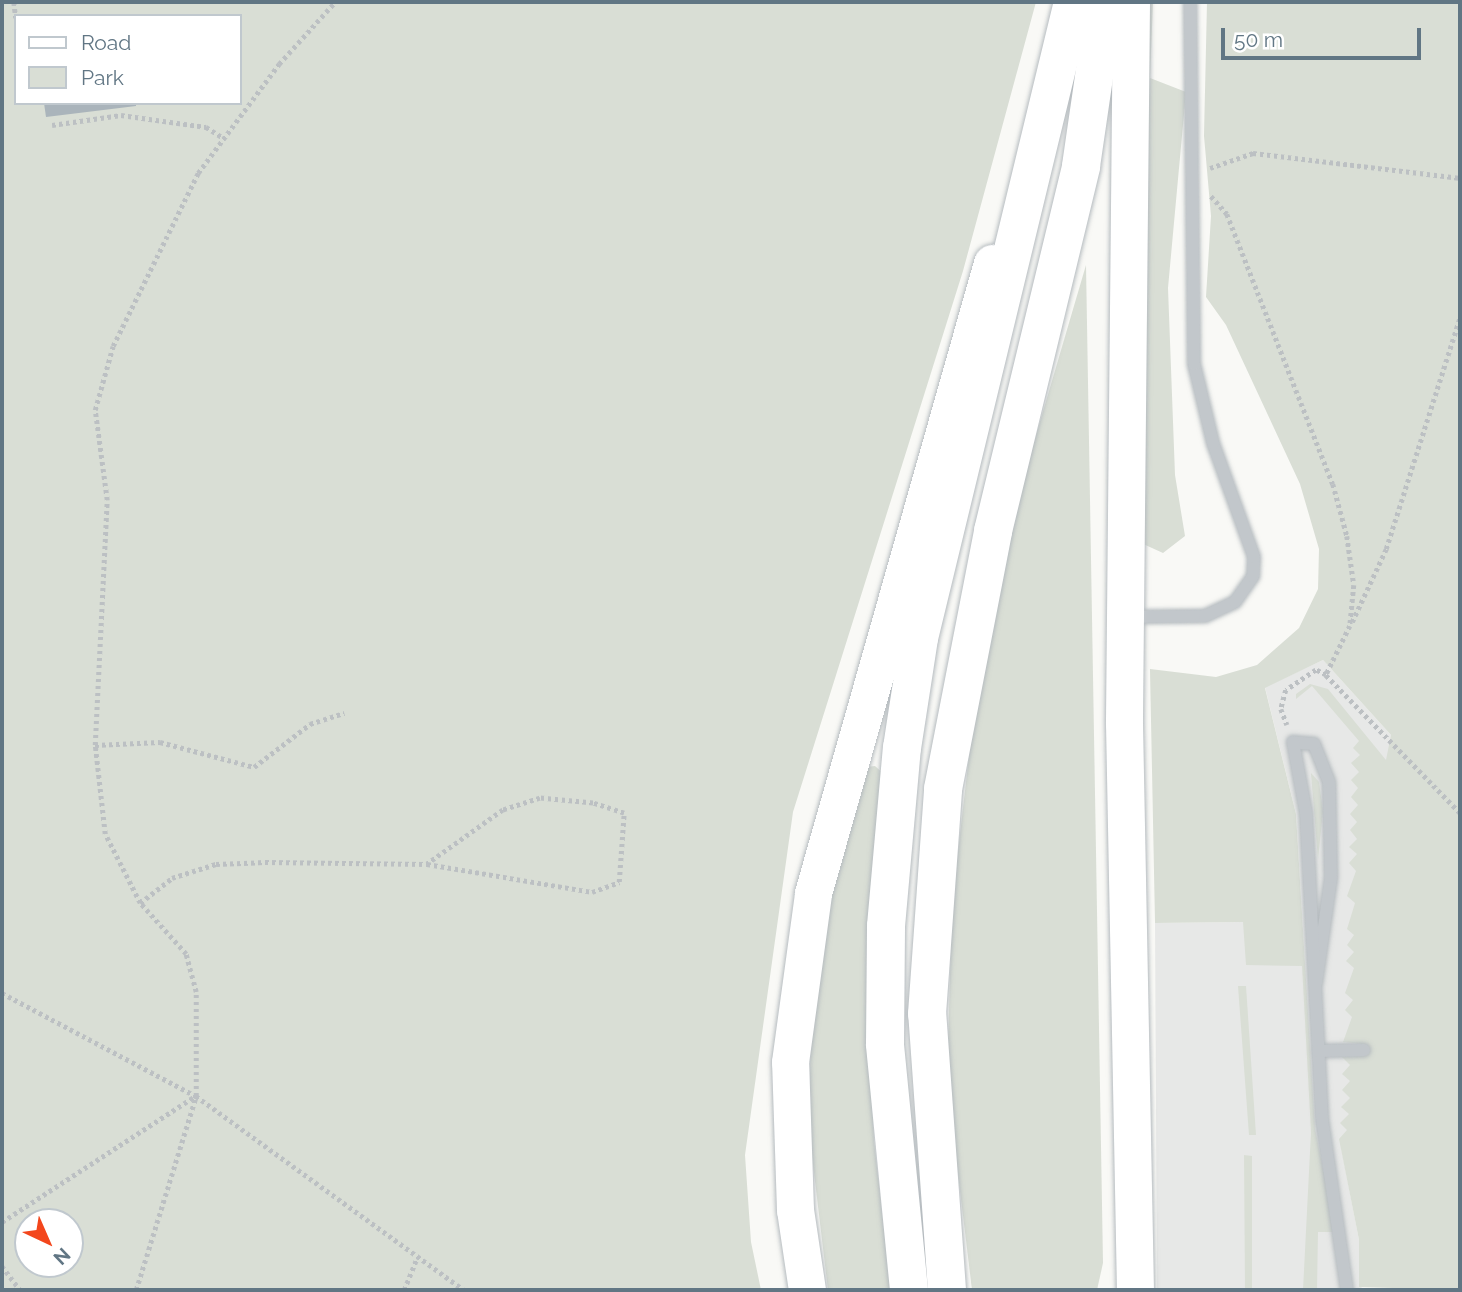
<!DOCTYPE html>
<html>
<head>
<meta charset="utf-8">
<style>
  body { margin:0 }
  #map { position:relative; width:1462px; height:1292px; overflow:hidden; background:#f9f9f6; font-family:Raleway,sans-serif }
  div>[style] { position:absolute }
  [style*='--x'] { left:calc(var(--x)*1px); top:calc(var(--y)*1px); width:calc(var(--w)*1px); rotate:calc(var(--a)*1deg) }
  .built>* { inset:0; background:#e7e8e7 }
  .green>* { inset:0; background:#d9ded5 }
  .building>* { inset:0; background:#aab4bb }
  .path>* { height:4.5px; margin-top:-2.25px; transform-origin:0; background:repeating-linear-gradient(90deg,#bcc0c3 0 3.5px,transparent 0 7px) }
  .roads { filter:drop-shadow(0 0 2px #b5bbbf) drop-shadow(0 0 2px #b5bbbf) }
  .service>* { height:12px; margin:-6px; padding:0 6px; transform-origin:6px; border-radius:6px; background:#c2c7cb }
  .primary>* { height:37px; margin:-18.5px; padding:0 18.5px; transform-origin:18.5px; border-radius:18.5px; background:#fff }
  .motorway>* { height:38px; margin:-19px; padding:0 19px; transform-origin:19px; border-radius:19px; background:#fff }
  span { translate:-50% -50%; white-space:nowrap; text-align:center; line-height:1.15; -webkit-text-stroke:7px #fff; paint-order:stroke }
  .frame { position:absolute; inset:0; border:4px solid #617684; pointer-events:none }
  .legend { position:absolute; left:14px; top:14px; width:228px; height:91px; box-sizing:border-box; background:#fff; border:2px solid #c0c8ce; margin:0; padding:9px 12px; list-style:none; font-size:21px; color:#617684 }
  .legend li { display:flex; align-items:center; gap:14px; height:35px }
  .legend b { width:35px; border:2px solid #c0c8ce }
  .north { position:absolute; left:14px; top:1208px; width:70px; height:70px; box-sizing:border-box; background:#fff; border:2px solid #c0c8ce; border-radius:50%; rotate:136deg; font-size:19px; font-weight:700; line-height:28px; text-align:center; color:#617684 }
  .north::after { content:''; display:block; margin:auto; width:24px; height:32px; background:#f3461c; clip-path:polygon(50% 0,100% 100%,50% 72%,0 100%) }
  .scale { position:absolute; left:1221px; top:28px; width:200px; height:32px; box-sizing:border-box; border:4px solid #617684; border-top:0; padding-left:9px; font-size:21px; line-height:24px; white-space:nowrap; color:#617684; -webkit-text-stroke:5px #fff; paint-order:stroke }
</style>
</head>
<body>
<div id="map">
  <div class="built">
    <div style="clip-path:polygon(1323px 660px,1391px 735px,1359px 1129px,1341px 1147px,1359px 1240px,1359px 1286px,1366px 1290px,1157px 1290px,1155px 923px,1243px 922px,1305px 966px,1296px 814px,1265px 687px)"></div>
  </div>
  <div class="green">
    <div style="clip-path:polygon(evenodd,2px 2px,1036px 2px,963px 271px,793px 812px,745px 1155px,751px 1242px,761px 1290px,2px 1290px,2px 2px,16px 16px,240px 16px,240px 103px,16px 103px,16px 16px,2px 2px,28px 1222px,70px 1222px,70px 1264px,28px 1264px,28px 1222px)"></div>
    <div style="clip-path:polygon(1140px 2px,1153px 2px,1150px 78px,1186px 92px,1168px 288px,1175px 475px,1185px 536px,1163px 553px,1141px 543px)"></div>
    <div style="clip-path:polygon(1207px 2px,1460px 2px,1460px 1290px,1359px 1287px,1359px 1240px,1339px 1139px,1347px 1130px,1340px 1123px,1349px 1114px,1341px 1107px,1350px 1098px,1342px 1090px,1350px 1081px,1342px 1074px,1350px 1065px,1342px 1057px,1363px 1056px,1363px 1044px,1343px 1042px,1352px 1017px,1345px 1010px,1353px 1000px,1345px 993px,1354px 968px,1346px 961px,1354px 952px,1347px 945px,1354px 935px,1347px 929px,1355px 903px,1347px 896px,1356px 871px,1349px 863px,1357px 854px,1349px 847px,1357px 839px,1350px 830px,1357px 822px,1350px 814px,1358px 805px,1351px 797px,1358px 788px,1351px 780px,1359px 772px,1351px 763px,1360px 755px,1353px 748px,1359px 741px,1312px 686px,1296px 699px,1296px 694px,1310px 684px,1328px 689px,1386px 760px,1391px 735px,1323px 660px,1265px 688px,1296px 814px,1315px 1129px,1336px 1232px,1318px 1232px,1317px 1290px,1303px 1290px,1311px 1132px,1302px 966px,1246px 965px,1243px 922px,1155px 923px,1150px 669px,1216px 677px,1257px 665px,1299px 628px,1318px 589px,1319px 549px,1300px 484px,1226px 325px,1206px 297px,1211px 216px,1204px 136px)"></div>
    <div style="clip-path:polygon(1086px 265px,1103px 1263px,1097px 1290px,972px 1290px,947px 1083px,952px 904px,975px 704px,1012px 517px)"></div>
    <div style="clip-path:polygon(875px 766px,886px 776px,868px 998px,874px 1141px,891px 1290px,828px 1290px,809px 1131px,811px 1017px,821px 928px,866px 767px)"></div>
    <div style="clip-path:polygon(1311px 773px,1319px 782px,1323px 811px,1318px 859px)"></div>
    <div style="clip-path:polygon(1238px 986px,1246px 986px,1256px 1135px,1249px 1135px)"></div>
    <div style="clip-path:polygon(1244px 1155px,1252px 1156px,1252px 1290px,1245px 1290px)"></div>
  </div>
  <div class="building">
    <div style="clip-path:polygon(44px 103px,136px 103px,136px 106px,46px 117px)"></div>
  </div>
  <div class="path">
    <div style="--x:14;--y:2;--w:16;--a:83"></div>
    <div style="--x:52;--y:125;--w:70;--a:-8.2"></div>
    <div style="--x:121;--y:115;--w:86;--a:8"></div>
    <div style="--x:206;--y:127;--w:19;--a:32"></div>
    <div style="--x:1210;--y:168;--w:46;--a:-19.2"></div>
    <div style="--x:1253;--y:153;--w:209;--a:6.9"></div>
    <div style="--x:1211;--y:196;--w:24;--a:48"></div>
    <div style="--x:1227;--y:214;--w:290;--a:68.6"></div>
    <div style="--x:1333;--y:484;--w:54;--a:74.9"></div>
    <div style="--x:1347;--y:536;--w:49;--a:81.9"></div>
    <div style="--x:1354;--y:585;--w:41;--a:95.6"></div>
    <div style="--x:1350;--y:626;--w:55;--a:116.1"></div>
    <div style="--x:1326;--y:675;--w:11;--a:-153"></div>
    <div style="--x:1316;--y:670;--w:36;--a:146"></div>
    <div style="--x:1286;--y:690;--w:20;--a:105"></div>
    <div style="--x:1281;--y:709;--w:17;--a:69"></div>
    <div style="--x:1352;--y:622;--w:81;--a:-65"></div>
    <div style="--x:1386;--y:549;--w:244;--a:-72.3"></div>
    <div style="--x:1326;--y:675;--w:192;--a:45.8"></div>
    <div style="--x:95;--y:745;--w:65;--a:-2.6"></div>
    <div style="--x:160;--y:742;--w:97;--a:14.9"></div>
    <div style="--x:254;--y:767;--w:71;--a:-37.5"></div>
    <div style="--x:310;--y:724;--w:36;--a:-18"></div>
    <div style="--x:140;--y:903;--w:41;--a:-38"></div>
    <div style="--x:172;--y:878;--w:46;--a:-17.7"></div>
    <div style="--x:216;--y:864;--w:49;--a:-2.3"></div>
    <div style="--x:265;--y:862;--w:162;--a:0.7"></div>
    <div style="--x:427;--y:864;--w:167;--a:9.6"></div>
    <div style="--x:592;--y:892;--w:29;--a:-20"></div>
    <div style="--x:619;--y:882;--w:69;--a:-85.9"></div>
    <div style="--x:624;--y:813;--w:33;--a:-162"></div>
    <div style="--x:593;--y:803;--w:53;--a:-174.6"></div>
    <div style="--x:540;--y:798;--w:39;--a:162"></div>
    <div style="--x:503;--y:810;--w:93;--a:144.6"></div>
    <div style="--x:2;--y:993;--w:220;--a:28"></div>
    <div style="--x:196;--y:1096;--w:331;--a:35.9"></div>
    <div style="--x:2;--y:1222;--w:230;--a:-33.1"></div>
    <div style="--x:2;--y:1266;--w:30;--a:53"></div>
    <div style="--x:136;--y:1290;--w:203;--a:-72.8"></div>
    <div style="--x:196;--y:1096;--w:104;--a:-90"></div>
    <div style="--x:196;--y:992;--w:39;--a:-105"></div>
    <div style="--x:186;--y:954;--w:69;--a:-132"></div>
    <div style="--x:140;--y:903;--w:77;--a:-116.9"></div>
    <div style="--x:105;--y:834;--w:90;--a:-96.4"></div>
    <div style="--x:95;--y:745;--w:245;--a:-87.2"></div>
    <div style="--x:107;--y:500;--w:91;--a:-97.6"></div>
    <div style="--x:95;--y:410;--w:66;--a:-74.3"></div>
    <div style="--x:113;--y:346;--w:193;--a:-63.8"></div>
    <div style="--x:198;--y:173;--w:136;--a:-53.4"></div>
    <div style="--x:279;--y:64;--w:84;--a:-47.9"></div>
    <div style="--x:404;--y:1290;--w:35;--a:-68"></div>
  </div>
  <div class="roads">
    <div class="service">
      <div style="--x:1128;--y:617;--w:77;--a:-0.7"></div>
      <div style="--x:1205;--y:616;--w:33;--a:-25"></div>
      <div style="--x:1235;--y:602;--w:32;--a:-55"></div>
      <div style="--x:1253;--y:576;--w:19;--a:-87"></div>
      <div style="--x:1254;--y:557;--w:121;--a:-109.8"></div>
      <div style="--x:1213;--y:443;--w:81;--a:-103.5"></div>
      <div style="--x:1194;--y:364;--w:362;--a:-90.6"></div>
      <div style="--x:1316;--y:983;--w:107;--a:-81.9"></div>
      <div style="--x:1331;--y:877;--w:95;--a:-91.2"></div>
      <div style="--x:1329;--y:782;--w:41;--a:-111.5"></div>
      <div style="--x:1314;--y:744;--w:21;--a:-175"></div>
      <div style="--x:1293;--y:742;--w:72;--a:79.6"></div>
      <div style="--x:1306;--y:813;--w:306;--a:87"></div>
      <div style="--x:1322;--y:1119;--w:173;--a:81.7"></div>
      <div style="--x:1318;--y:1051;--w:46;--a:-1.2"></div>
    </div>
    <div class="primary">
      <div style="--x:1131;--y:2;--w:721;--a:90.56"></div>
      <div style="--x:1124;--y:723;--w:567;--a:88.89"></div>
      <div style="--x:807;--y:1290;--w:81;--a:-98.5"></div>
      <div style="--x:795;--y:1210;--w:148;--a:-91.9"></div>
      <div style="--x:790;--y:1062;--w:171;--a:-82.2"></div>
      <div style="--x:813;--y:893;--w:655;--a:-74.14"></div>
    </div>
    <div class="motorway">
      <div style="--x:909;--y:1290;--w:247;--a:-95.6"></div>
      <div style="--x:885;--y:1044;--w:118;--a:-89.5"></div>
      <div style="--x:886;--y:926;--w:179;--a:-84.9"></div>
      <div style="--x:902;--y:748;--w:111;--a:-81.2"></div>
      <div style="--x:919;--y:638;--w:654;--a:-76.39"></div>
      <div style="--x:947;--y:1290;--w:277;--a:-94.1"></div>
      <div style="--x:927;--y:1014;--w:226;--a:-85.9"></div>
      <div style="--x:943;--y:789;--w:263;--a:-79"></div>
      <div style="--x:993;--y:531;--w:375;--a:-76.4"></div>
      <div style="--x:1081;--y:166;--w:166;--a:-81.7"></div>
    </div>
  </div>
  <div class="frame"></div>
  <ul class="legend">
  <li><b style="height:9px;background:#fff"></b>Road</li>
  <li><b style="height:19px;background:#d9ded5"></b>Park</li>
  </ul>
  <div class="north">N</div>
  <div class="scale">50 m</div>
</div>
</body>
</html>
